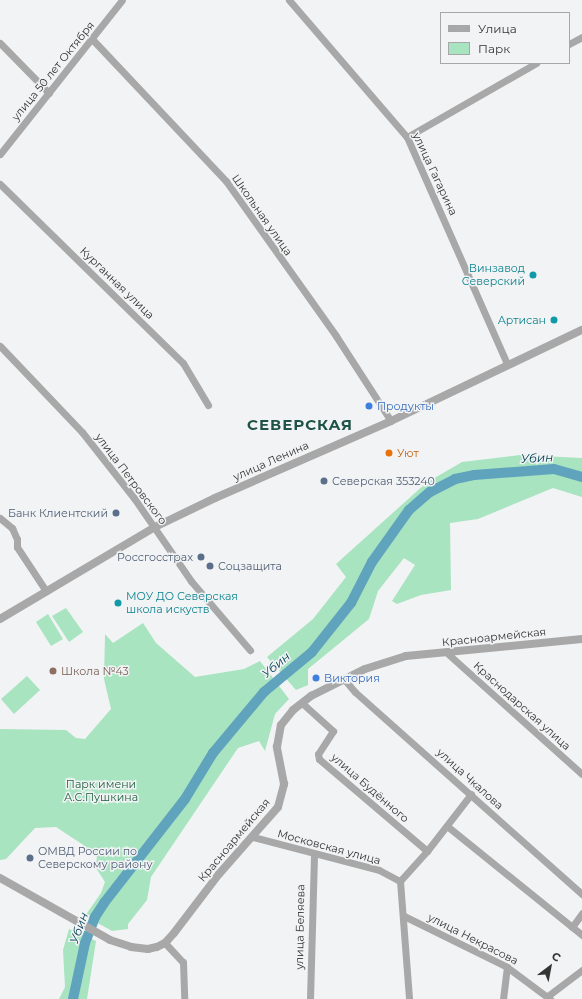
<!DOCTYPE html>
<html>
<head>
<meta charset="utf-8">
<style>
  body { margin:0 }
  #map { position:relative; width:582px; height:999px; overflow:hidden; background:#f2f3f4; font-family:Montserrat,sans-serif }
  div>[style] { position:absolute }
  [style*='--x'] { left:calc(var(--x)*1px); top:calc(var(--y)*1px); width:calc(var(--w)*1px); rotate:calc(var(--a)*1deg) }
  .green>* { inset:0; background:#a8e4c0 }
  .river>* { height:10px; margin:-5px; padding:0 5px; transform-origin:5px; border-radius:5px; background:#5fa3bd }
  .minor>* { height:7px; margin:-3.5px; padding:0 3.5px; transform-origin:3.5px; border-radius:3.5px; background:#a9a8a8 }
  .tertiary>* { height:8px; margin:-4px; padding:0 4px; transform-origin:4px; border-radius:4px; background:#a9a8a8 }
  .dots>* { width:11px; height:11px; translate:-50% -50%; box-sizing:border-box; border:2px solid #f2f3f4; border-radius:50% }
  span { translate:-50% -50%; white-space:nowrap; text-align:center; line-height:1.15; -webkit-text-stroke:3px #f2f3f4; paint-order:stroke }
  .street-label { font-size:11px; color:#353536 }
  .culture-label { font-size:11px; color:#0d838f }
  .right { translate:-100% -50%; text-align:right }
  .left { translate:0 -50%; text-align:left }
  .shop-label { font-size:11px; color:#366cbe }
  .food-label { font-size:11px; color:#c56008 }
  .service-label { font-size:11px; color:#4e5e75 }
  .education-label { font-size:11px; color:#785e54 }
  .park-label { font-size:11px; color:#1d6141 }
  .water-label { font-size:12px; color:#004052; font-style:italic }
  .district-label { font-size:15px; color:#1f5345; font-weight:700; letter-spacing:1px }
  .legend { position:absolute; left:440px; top:12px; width:130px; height:52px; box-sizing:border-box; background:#f2f3f4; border:1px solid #a6a7a8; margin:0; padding:5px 7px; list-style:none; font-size:12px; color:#353536 }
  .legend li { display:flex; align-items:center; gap:8px; height:20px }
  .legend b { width:20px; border:1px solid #a6a7a8 }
  .north { position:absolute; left:530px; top:947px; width:40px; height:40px; -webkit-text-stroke:3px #f2f3f4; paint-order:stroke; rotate:32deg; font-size:11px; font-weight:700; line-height:16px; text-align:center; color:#353536 }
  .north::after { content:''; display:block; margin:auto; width:14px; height:18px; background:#353536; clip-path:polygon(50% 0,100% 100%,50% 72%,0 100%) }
</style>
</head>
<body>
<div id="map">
  <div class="green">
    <div style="clip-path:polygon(520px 455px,582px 458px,582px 497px,553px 488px,478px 519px,450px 523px,451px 590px,421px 595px,397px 604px,392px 601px,415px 565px,404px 558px,378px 591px,369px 619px,308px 669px,308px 685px,296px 690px,267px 657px,313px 619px,346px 577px,336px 564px,426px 483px,462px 462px)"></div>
    <div style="clip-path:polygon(66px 608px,83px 632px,69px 642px,52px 616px)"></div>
    <div style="clip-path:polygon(48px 614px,63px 639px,51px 646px,36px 622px)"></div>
    <div style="clip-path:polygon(143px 623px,156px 643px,195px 677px,244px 669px,260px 661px,289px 699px,275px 714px,265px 751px,259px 741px,238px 748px,151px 877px,147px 900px,128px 924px,128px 929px,112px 931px,85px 916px,101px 893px,105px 882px,96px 868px,97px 854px,56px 827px,35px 828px,6px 859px,0 860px,0 729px,66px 730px,76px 738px,85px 739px,111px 709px,104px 679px,105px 634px,113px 643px)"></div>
    <div style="clip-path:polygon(27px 676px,40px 690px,14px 714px,1px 699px)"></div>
    <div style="clip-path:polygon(69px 929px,96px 941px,87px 999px,59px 999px,65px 987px,63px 950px)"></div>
  </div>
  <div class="river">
    <div style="--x:73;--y:999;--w:57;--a:-77.9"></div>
    <div style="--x:85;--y:943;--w:28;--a:-69"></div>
    <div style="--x:95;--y:917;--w:17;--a:-57"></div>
    <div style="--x:104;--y:903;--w:132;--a:-52.1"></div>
    <div style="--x:185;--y:799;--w:54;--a:-58.7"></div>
    <div style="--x:213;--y:753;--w:80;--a:-50.1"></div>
    <div style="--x:264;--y:692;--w:62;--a:-39.8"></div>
    <div style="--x:312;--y:652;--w:63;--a:-51.5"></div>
    <div style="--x:351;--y:603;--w:46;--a:-62.9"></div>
    <div style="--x:372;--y:562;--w:64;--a:-54.6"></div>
    <div style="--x:409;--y:510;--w:28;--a:-41"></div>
    <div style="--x:430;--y:492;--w:28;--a:-27"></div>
    <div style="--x:455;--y:479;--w:19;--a:-12"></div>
    <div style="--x:474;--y:475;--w:80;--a:-4.3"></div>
    <div style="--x:554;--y:469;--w:29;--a:16"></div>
  </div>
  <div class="minor">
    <div style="--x:289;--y:0;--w:181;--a:49.3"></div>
    <div style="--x:407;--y:137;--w:248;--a:66.2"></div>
    <div style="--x:93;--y:40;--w:194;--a:46.7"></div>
    <div style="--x:226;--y:181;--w:190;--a:54.6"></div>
    <div style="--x:336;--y:336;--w:101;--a:57.1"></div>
    <div style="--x:0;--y:43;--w:70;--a:45.6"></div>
    <div style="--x:569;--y:44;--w:15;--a:-28"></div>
    <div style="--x:407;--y:137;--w:149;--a:-29.8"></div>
    <div style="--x:0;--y:154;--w:196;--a:-51.6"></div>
    <div style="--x:0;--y:184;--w:256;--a:44.4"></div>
    <div style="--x:183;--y:363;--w:49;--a:59.2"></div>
    <div style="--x:0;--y:346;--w:119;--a:46.4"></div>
    <div style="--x:82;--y:432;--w:84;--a:51.8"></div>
    <div style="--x:134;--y:498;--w:101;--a:55.5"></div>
    <div style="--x:191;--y:581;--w:91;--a:49.5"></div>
    <div style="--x:0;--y:518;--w:16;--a:40"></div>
    <div style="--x:12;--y:528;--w:12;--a:66"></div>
    <div style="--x:17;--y:539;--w:8;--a:90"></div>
    <div style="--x:17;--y:547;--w:53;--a:56.6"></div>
    <div style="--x:447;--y:653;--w:181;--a:41.9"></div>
    <div style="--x:344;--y:679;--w:17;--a:50"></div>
    <div style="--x:355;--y:692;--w:304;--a:41.7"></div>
    <div style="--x:302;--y:703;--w:42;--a:42.1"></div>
    <div style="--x:333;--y:731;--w:27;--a:123"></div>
    <div style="--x:318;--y:754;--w:5;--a:79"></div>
    <div style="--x:319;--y:759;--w:142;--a:40.4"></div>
    <div style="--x:447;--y:826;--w:174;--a:38.9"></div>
    <div style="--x:253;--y:837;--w:130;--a:14.7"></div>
    <div style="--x:379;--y:870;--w:24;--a:28"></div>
    <div style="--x:400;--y:881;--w:118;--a:85.6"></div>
    <div style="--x:400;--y:881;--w:40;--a:-48"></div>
    <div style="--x:427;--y:851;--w:72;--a:-52.3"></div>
    <div style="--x:404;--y:916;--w:115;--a:26.3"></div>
    <div style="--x:507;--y:967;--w:54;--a:36.7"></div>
    <div style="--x:572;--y:927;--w:17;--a:-54"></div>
    <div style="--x:165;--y:943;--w:26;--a:47"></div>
    <div style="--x:183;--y:962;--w:37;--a:88"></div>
    <div style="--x:549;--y:995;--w:41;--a:-37.1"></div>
    <div style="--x:310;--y:999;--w:144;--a:-88.4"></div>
    <div style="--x:503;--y:999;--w:32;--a:-83"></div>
  </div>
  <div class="tertiary">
    <div style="--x:0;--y:619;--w:180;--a:-30.7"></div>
    <div style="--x:155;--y:527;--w:67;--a:-25.8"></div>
    <div style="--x:215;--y:498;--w:192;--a:-23.6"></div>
    <div style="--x:391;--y:421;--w:212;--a:-25.5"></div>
    <div style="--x:0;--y:878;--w:126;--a:29.4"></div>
    <div style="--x:110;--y:940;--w:22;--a:18"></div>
    <div style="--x:131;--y:947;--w:17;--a:7"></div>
    <div style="--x:148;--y:949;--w:9;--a:-13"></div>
    <div style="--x:157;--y:947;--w:9;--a:-27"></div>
    <div style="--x:165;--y:943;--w:13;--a:-48"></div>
    <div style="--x:174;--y:933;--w:74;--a:-52.7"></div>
    <div style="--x:219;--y:874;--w:89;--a:-48.6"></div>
    <div style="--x:278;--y:807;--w:24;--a:-75"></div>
    <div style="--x:284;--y:784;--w:38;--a:-101"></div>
    <div style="--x:277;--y:747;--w:22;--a:-80"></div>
    <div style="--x:281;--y:725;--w:19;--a:-51"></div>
    <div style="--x:293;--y:710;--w:23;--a:-38"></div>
    <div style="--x:311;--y:696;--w:60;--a:-26.6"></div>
    <div style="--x:365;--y:669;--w:43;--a:-17.6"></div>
    <div style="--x:406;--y:656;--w:177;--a:-5.5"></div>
  </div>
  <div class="dots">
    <div style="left:533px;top:275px;background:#0f9aa8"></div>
    <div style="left:554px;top:320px;background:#0f9aa8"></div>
    <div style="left:369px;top:406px;background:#3f7fe0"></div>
    <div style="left:389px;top:453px;background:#e8710a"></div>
    <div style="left:324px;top:481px;background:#5c6f8a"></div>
    <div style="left:116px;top:513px;background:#5c6f8a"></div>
    <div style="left:201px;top:557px;background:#5c6f8a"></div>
    <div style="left:210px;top:566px;background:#5c6f8a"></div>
    <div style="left:118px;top:603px;background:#0f9aa8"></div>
    <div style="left:53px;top:671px;background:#8d6e63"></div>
    <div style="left:316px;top:678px;background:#3f7fe0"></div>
    <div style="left:30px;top:858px;background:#5c6f8a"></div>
  </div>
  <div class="street-label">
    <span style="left:53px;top:71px;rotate:-51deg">улица 50 лет Октября</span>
    <span style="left:435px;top:174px;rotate:65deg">улица Гагарина</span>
    <span style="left:262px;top:215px;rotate:55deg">Школьная улица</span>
    <span style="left:117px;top:283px;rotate:44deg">Курганная улица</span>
    <span style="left:271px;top:461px;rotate:-24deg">улица Ленина</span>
    <span style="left:131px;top:479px;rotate:53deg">улица Петровского</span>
    <span style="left:494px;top:637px;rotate:-6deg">Красноармейская</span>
    <span style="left:522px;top:706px;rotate:42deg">Краснодарская улица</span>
    <span style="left:470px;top:779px;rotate:42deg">улица Чкалова</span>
    <span style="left:370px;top:788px;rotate:41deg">улица Будённого</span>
    <span style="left:234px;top:840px;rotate:-50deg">Красноармейская</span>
    <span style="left:329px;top:847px;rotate:15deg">Московская улица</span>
    <span style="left:300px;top:927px;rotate:-89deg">улица Беляева</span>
    <span style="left:473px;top:939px;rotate:27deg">улица Некрасова</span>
  </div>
  <div class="culture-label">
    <span class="right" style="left:525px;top:275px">Винзавод<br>Северский</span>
    <span class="right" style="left:546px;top:320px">Артисан</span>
    <span class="left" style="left:126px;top:603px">МОУ ДО Северская<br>школа искуств</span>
  </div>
  <div class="shop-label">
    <span class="left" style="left:377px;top:406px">Продукты</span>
    <span class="left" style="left:324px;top:678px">Виктория</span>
  </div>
  <div class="food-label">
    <span class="left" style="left:397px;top:453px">Уют</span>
  </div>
  <div class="service-label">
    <span class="left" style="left:332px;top:481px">Северская 353240</span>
    <span class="right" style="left:108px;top:513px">Банк Клиентский</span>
    <span class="right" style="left:193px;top:557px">Россгосстрах</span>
    <span class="left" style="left:218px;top:566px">Соцзащита</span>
    <span class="left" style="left:38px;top:858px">ОМВД России по<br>Северскому району</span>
  </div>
  <div class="education-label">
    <span class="left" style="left:61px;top:671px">Школа №43</span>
  </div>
  <div class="park-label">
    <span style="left:101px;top:791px">Парк имени<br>А.С.Пушкина</span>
  </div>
  <div class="water-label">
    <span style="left:537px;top:458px;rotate:-2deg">Убин</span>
    <span style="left:276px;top:665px;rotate:-40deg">Убин</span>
    <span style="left:79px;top:928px;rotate:-70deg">Убин</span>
  </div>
  <div class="district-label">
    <span style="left:300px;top:425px">СЕВЕРСКАЯ</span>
  </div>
  <ul class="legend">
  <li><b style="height:5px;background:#a9a8a8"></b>Улица</li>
  <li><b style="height:11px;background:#a8e4c0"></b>Парк</li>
  </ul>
  <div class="north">С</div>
</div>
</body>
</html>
